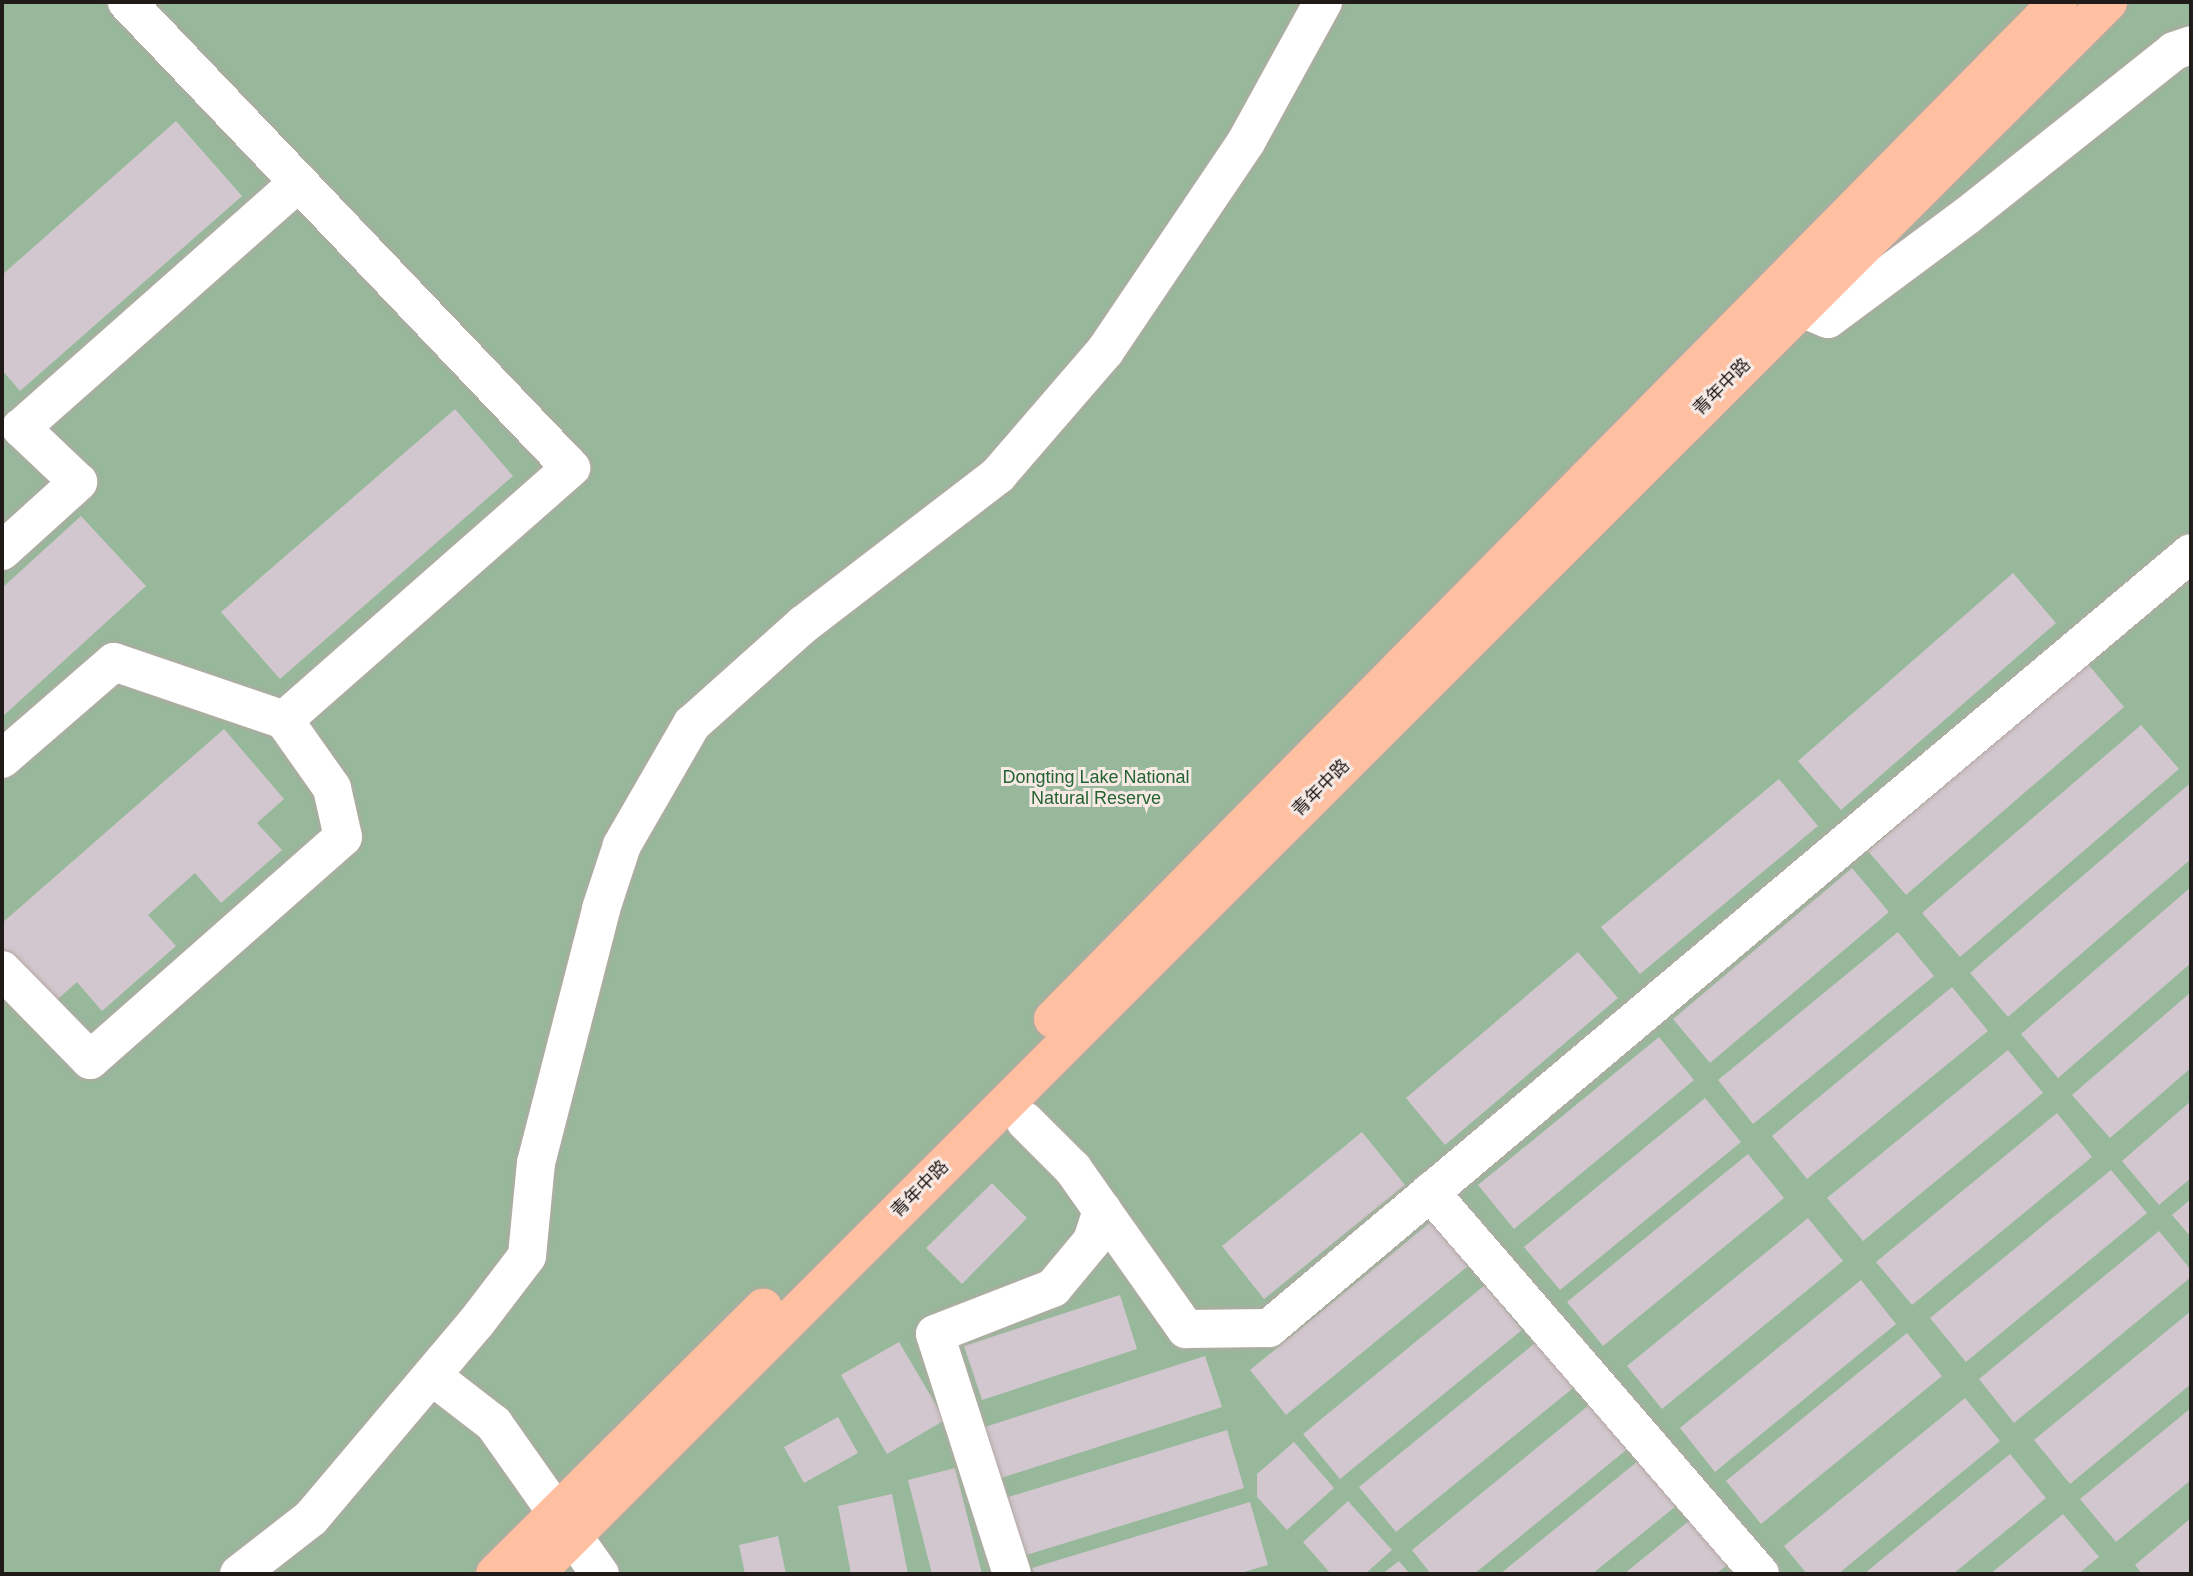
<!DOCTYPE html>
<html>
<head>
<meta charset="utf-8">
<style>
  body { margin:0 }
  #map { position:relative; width:2193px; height:1576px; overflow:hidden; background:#eaddd8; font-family:Helvetica,"Noto Sans SC",sans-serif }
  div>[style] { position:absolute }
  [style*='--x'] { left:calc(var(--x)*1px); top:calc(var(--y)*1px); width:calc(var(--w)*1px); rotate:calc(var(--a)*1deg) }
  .green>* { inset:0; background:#97b89b }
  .building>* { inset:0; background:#d2c7ce }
  .roads { filter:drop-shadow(0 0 2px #b4a8a3) drop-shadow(0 0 2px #b4a8a3) }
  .minor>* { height:38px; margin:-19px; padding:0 19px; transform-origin:19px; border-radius:19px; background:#fff }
  .major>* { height:38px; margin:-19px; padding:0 19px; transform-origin:19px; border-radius:19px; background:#ffc0a1 }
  span { translate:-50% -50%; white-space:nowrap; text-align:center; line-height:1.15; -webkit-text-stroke:6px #f7eae5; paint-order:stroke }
  .street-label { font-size:18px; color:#201b19 }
  .park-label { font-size:18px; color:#246332 }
  .frame { position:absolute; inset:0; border:4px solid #201b19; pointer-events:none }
</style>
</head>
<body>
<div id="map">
  <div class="green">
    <div style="clip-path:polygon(2px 2px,2191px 2px,2191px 1574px,2px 1574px)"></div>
  </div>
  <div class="building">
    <div style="clip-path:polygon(176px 121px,242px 196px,20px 391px,2px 370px,2px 275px)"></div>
    <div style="clip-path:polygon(455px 409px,513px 476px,280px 679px,221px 612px)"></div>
    <div style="clip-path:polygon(81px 516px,146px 586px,2px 717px,2px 588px)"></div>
    <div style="clip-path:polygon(2013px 573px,2056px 623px,1841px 810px,1798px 761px)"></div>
    <div style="clip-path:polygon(2087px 663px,2124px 707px,1906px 895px,1868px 851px)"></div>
    <div style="clip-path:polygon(2141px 725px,2179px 769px,1960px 957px,1922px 913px)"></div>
    <div style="clip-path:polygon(224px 729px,284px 799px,257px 823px,282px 850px,221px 903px,195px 873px,148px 915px,176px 946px,102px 1011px,77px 982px,50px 1006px,2px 951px,2px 923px)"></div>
    <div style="clip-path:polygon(1779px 779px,1818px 826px,1640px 974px,1601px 927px)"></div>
    <div style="clip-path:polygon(2188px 785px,2191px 788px,2191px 859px,2008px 1017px,1970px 973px)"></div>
    <div style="clip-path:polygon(1852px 868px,1889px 912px,1710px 1063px,1673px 1019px)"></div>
    <div style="clip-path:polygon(2191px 887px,2191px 963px,2058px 1078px,2021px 1034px)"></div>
    <div style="clip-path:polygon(1898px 932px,1934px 976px,1753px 1124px,1718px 1080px)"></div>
    <div style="clip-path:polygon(1578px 952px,1618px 998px,1445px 1145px,1406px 1098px)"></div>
    <div style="clip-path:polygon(1952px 987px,1988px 1031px,1807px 1179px,1772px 1136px)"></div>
    <div style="clip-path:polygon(2191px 992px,2191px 1068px,2110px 1138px,2072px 1095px)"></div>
    <div style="clip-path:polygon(1659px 1037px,1694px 1080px,1514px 1229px,1478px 1185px)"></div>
    <div style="clip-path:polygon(2008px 1050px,2043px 1093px,1863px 1241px,1827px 1198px)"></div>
    <div style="clip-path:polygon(1705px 1098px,1741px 1142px,1560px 1290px,1524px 1247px)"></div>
    <div style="clip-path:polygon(2191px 1101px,2191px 1178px,2159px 1205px,2122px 1161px)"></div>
    <div style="clip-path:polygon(2057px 1113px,2092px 1157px,1912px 1305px,1876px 1262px)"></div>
    <div style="clip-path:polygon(1362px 1132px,1405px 1185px,1264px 1299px,1222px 1246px)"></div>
    <div style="clip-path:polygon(1748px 1154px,1784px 1198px,1603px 1346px,1567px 1302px)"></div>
    <div style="clip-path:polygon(2111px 1170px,2147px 1213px,1966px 1362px,1930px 1318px)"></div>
    <div style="clip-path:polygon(992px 1183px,1027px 1218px,962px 1284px,926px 1248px)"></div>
    <div style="clip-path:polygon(2191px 1199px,2191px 1237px,2172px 1215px)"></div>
    <div style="clip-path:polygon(1808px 1218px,1843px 1261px,1662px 1409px,1627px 1366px)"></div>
    <div style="clip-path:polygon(1432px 1221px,1468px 1266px,1286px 1415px,1250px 1370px)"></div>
    <div style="clip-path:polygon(2159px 1231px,2191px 1270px,2191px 1277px,2014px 1423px,1979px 1379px)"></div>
    <div style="clip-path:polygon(1861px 1280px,1896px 1324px,1715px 1472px,1680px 1428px)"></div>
    <div style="clip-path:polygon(1485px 1285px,1522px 1330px,1340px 1479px,1303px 1434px)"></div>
    <div style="clip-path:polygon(1120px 1295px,1137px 1349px,982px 1400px,964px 1346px)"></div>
    <div style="clip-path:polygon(2191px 1311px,2191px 1384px,2070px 1484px,2034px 1440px)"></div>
    <div style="clip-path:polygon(1907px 1333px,1942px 1376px,1761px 1524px,1726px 1481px)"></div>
    <div style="clip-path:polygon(1540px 1339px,1578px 1384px,1396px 1532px,1359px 1487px)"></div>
    <div style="clip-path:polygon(899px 1342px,945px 1420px,887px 1454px,841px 1375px)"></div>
    <div style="clip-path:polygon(1205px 1356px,1222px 1407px,1001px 1478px,985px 1427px)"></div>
    <div style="clip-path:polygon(1965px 1398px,2000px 1441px,1838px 1574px,1807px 1574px,1784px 1546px)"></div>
    <div style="clip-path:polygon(1594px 1401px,1630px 1447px,1474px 1574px,1431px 1574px,1412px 1550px)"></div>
    <div style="clip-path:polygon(2191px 1408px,2191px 1480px,2116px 1542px,2080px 1499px)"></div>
    <div style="clip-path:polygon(838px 1417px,858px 1453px,804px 1483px,784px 1447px)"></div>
    <div style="clip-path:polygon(1227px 1430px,1244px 1488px,1023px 1556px,1005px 1498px)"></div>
    <div style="clip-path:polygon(1294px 1442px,1334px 1488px,1287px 1530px,1257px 1497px,1257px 1474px)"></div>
    <div style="clip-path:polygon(2010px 1454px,2046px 1498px,1953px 1574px,1864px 1574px)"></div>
    <div style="clip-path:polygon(1644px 1456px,1681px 1502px,1592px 1574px,1500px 1574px)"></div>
    <div style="clip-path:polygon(955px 1468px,982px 1574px,932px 1574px,908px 1480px)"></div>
    <div style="clip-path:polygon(892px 1494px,908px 1574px,851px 1574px,838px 1506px)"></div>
    <div style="clip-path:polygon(1348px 1501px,1392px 1550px,1365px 1574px,1331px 1574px,1303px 1542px)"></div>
    <div style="clip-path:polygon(1250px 1502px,1268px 1565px,1237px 1574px,1034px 1574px,1032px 1568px)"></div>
    <div style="clip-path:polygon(2063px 1514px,2099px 1557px,2078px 1574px,1990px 1574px)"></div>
    <div style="clip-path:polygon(1695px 1516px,1732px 1561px,1716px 1574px,1624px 1574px)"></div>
    <div style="clip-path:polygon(2191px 1518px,2191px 1574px,2142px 1574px,2135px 1565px)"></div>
    <div style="clip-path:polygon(778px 1536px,786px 1574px,745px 1574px,739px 1545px)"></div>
    <div style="clip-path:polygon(1399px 1561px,1410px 1574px,1382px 1574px)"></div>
  </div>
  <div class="roads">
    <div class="minor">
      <div style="--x:1802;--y:308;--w:28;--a:23"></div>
      <div style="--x:1828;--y:319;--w:174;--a:-36.6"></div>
      <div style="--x:1968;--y:215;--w:263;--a:-38.5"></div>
      <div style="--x:2174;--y:51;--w:18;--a:-19"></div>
      <div style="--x:2;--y:551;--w:103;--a:-42.2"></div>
      <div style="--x:78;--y:482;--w:79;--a:-136.5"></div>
      <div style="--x:21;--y:428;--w:371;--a:-41.5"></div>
      <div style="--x:2;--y:759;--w:148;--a:-40.9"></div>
      <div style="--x:114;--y:662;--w:180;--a:18.8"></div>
      <div style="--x:2;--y:970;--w:126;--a:45.6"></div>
      <div style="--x:90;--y:1060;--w:337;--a:-41.4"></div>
      <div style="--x:343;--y:837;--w:50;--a:-102.7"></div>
      <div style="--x:332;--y:788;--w:83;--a:-125.2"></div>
      <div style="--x:284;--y:720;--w:382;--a:-41.3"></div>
      <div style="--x:571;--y:468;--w:644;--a:-133.62"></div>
      <div style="--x:1025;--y:1121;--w:68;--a:45"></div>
      <div style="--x:1073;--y:1169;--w:196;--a:54.8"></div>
      <div style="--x:1186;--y:1329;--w:83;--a:-0.7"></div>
      <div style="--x:1269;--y:1328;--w:1204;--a:-40.05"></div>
      <div style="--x:1430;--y:1192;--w:505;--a:49.18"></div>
      <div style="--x:432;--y:1376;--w:78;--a:37.7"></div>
      <div style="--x:494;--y:1424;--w:184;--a:54.8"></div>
      <div style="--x:239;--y:1574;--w:91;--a:-37.9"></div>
      <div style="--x:311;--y:1518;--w:255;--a:-49.8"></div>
      <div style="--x:476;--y:1323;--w:84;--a:-52.7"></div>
      <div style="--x:527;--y:1256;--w:93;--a:-84.5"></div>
      <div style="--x:536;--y:1163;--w:262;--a:-75.6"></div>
      <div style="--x:601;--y:909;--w:67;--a:-71.8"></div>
      <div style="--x:622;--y:845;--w:140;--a:-60"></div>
      <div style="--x:692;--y:724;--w:150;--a:-41.8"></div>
      <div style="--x:804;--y:624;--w:245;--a:-37.5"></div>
      <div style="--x:998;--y:475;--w:164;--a:-49.2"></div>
      <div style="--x:1105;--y:351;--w:252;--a:-56"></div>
      <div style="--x:1246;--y:142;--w:160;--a:-61.2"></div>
      <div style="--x:1012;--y:1574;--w:252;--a:-107.8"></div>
      <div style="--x:935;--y:1334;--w:127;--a:-21.3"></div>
      <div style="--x:1053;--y:1288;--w:61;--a:-50.3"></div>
      <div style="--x:1092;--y:1241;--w:33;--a:-72"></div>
    </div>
    <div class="major">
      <div style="--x:1053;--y:1019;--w:1430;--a:-45.34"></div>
      <div style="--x:495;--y:1574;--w:378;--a:-44.8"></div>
      <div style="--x:535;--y:1574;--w:2224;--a:-44.98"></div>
    </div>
  </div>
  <div class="street-label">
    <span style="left:1722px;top:387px;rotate:-45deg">青年中路</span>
    <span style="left:1321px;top:788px;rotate:-45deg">青年中路</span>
    <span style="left:920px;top:1189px;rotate:-45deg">青年中路</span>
  </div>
  <div class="park-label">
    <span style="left:1096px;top:788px">Dongting Lake National<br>Natural Reserve</span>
  </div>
  <div class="frame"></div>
</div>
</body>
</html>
